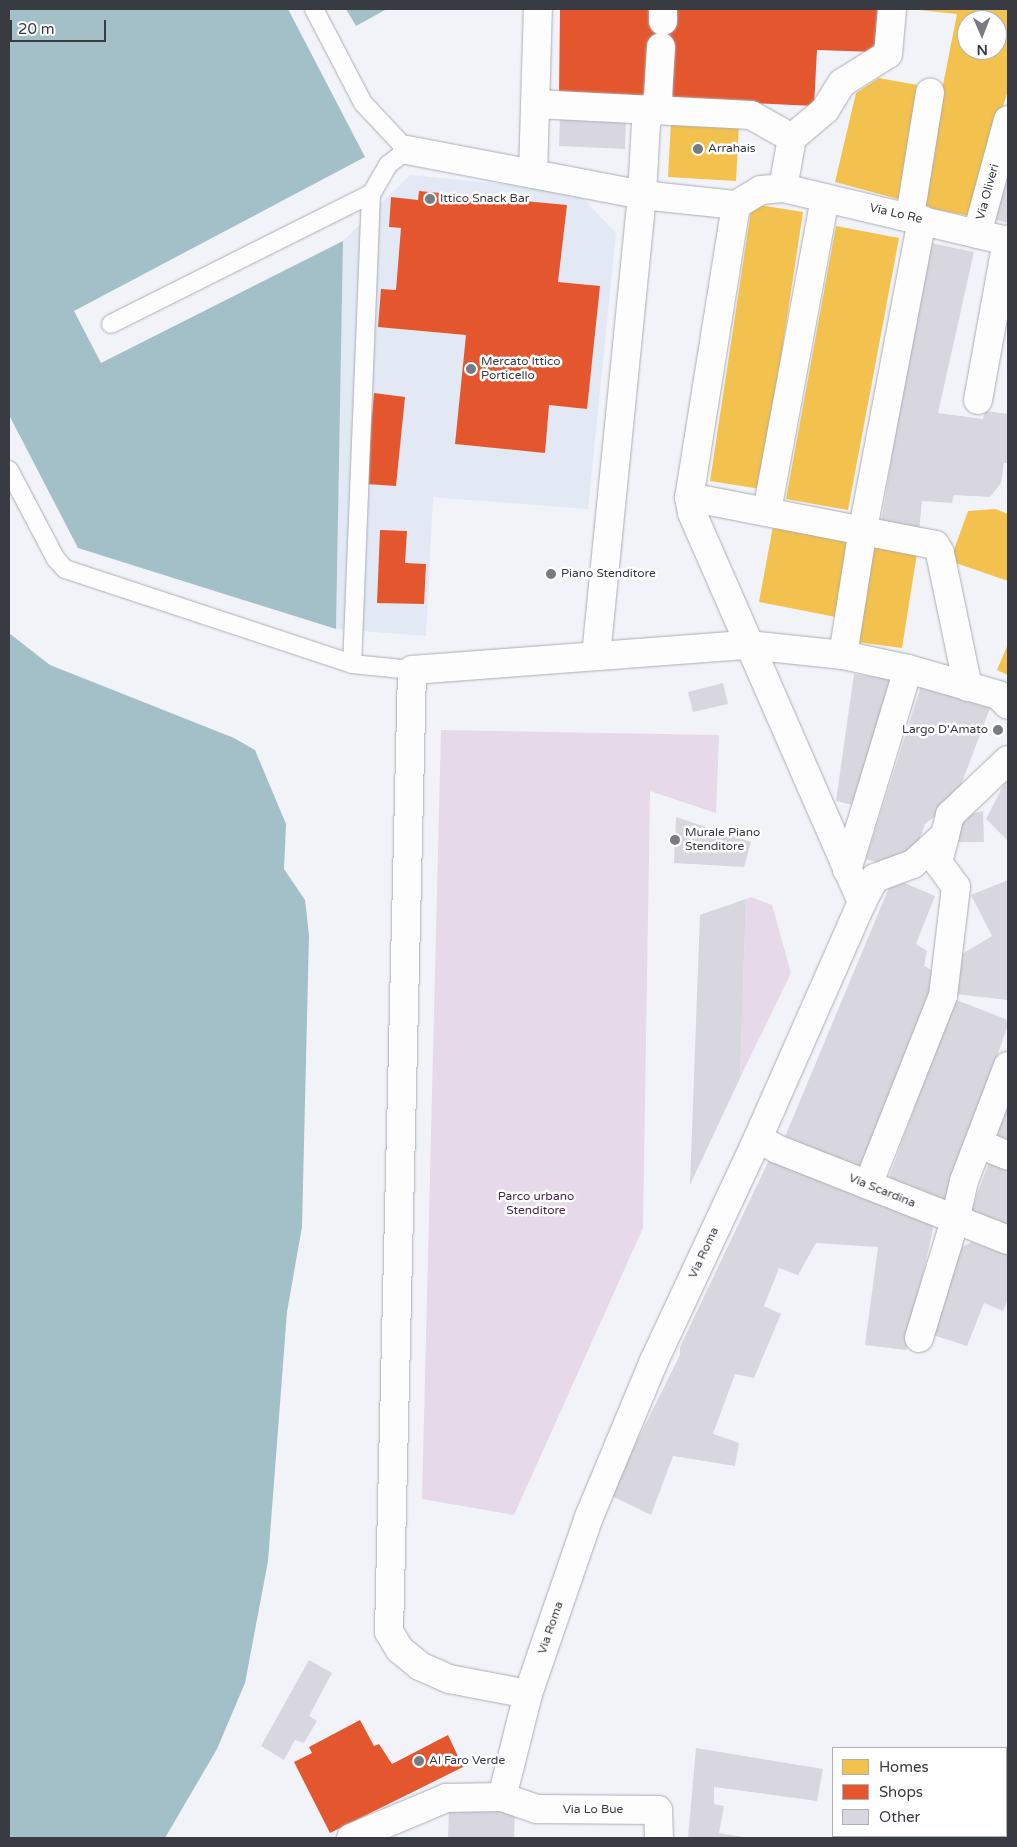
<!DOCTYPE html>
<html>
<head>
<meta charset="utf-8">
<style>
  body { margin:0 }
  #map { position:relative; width:1017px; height:1847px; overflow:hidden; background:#f2f3f9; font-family:"Varela Round",sans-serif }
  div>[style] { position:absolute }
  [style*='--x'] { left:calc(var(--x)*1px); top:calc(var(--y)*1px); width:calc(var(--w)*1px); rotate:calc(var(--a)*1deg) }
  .built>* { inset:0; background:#e3e8f5 }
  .green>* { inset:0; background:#e6d9ea }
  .water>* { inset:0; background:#a3bfc8 }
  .homes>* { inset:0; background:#f2c14e }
  .shops>* { inset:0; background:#e4572e }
  .building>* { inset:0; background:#d8d7e0 }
  .roads { filter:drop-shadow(0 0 1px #acadb2) drop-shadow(0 0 1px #acadb2) }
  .lane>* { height:18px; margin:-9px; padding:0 9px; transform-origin:9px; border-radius:9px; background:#fdfdfe }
  .street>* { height:28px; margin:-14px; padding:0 14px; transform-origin:14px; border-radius:14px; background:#fdfdfe }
  .dots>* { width:14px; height:14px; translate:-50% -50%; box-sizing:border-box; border:2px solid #fff; border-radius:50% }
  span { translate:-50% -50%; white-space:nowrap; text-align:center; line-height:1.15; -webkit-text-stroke:5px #fff; paint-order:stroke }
  .poi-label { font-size:12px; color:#393b42 }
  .left { translate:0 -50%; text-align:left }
  .right { translate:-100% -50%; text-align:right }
  .street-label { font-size:12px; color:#393b42 }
  .park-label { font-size:12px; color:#49264b }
  .frame { position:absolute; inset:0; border:10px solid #393b42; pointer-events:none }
  .legend { position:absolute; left:832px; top:1747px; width:175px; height:90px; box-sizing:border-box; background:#fff; border:1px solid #b0b1b3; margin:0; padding:6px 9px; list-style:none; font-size:15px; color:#393b42 }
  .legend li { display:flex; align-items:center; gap:10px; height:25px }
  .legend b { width:25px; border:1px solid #b0b1b3 }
  .north { position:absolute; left:957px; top:10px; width:50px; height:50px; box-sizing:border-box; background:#fff; border:1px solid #b0b1b3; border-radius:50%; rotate:179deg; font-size:14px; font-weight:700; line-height:20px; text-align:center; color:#393b42 }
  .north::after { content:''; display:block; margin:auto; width:18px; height:22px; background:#7a7b82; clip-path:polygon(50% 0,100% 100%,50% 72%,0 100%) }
  .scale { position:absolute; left:10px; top:20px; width:96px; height:22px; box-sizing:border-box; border:2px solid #393b42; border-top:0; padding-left:6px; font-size:15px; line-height:18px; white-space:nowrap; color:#393b42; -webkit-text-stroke:4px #fff; paint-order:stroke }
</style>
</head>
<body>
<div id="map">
  <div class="built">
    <div style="clip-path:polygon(410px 175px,576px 191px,616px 233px,588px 509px,433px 497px,426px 636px,336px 629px,343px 241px)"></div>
  </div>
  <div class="green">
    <div style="clip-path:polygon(441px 730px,719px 735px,716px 813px,650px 791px,643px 1228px,514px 1515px,422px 1499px)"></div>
    <div style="clip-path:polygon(751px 897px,772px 905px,791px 973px,740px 1078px,746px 899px)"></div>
  </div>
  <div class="water">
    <div style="clip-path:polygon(9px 9px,288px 9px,365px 157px,74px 311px,101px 363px,343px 241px,336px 629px,78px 548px,9px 415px)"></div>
    <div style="clip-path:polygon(346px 9px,387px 9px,356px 26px)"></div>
    <div style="clip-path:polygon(9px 633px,50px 665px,234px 738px,255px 750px,286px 824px,284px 869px,305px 900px,309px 935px,302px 1227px,287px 1312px,268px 1561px,245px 1683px,217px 1749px,165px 1838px,9px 1838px)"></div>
  </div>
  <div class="homes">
    <div style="clip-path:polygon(evenodd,909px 9px,1008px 9px,1008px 90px,970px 216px,919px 206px,957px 14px,909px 9px,967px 20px,997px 20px,997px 50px,967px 50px,967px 20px)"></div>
    <div style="clip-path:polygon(879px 78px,917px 85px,902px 200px,835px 182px,856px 93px)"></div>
    <div style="clip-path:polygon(671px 121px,739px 125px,736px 181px,668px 177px)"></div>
    <div style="clip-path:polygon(752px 204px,803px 212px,761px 489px,710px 481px)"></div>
    <div style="clip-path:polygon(836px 226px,899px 238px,848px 510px,786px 499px)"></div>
    <div style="clip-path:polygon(995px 509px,1008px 514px,1008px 581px,950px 561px,968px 511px)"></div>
    <div style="clip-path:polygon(773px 526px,851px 540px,836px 617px,759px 602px)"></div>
    <div style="clip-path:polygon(872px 546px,917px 553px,902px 648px,857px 642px)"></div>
    <div style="clip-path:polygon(1008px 644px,1008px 675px,997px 670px)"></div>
  </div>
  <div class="shops">
    <div style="clip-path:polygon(560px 9px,878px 9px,876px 52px,817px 50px,814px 106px,559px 94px)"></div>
    <div style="clip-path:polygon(419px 191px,567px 205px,558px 282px,600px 286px,587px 409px,549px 405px,545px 453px,455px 444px,466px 335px,378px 327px,381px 289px,396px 290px,401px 228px,389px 227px,391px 197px,418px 200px)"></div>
    <div style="clip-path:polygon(374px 393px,405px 397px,396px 486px,366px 484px)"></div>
    <div style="clip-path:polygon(380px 530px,407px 531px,405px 563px,426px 564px,424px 604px,377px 603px)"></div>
    <div style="clip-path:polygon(360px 1720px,374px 1746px,379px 1744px,392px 1764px,448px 1735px,463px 1767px,330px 1833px,294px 1762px,312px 1753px,309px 1747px)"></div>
  </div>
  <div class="building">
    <div style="clip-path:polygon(560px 116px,626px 120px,625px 149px,559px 146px)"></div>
    <div style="clip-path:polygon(1008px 168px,1008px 223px,992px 219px)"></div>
    <div style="clip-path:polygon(926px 242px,974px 252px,938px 413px,983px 419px,985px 411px,1008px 414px,1008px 463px,1004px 463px,1001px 483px,990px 497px,954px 495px,952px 503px,922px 501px,919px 532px,880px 530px)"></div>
    <div style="clip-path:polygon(854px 674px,893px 680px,857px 806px,836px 801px)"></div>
    <div style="clip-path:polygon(723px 683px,728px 704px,693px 712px,688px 692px)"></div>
    <div style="clip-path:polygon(921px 686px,990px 708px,955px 801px,925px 824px,917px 847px,889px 866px,866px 859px)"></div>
    <div style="clip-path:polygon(1005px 782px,1008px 785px,1008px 841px,986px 819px)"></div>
    <div style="clip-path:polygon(983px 811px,984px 842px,953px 842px,963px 816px)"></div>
    <div style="clip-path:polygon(676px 817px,751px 842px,744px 867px,674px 863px)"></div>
    <div style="clip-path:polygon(893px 878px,935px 896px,916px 944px,927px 951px,924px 966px,940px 974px,863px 1170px,784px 1139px)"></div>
    <div style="clip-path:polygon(1008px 880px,1008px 1000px,955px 994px,957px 957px,992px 936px,971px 895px)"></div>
    <div style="clip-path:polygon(746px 899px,740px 1078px,690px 1185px,700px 915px)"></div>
    <div style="clip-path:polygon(954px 999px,1008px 1020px,1008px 1025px,945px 1204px,887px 1183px)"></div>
    <div style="clip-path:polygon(1008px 1087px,1008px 1147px,987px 1138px)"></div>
    <div style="clip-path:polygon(769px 1160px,934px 1225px,906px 1350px,865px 1345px,878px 1247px,816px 1243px,798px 1275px,779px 1268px,764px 1306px,781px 1314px,754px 1378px,735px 1374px,713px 1434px,739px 1443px,735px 1466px,673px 1456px,651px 1515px,610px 1495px,680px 1355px,680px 1347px)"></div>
    <div style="clip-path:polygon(989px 1162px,1008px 1170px,1008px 1227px,971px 1211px)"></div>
    <div style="clip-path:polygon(972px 1242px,1008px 1255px,1008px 1299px,1003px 1311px,984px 1303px,967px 1346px,927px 1333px,962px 1247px)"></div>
    <div style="clip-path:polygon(309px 1660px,332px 1673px,309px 1716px,317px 1721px,304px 1743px,295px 1740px,284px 1760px,261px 1746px)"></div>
    <div style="clip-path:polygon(696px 1748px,823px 1769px,817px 1801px,714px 1787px,714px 1804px,724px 1806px,719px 1833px,750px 1838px,688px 1838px)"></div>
    <div style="clip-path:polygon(449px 1810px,515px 1811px,514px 1838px,448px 1838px)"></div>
  </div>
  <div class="roads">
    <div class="lane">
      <div style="--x:314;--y:9;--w:106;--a:62.5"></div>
      <div style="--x:363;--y:103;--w:64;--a:46.9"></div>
      <div style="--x:407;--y:150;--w:24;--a:142"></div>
      <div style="--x:388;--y:165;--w:34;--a:120"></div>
      <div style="--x:371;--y:194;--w:470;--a:92.3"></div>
      <div style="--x:111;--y:324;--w:291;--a:-26.6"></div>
      <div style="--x:9;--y:470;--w:101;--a:62.2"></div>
      <div style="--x:56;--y:559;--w:13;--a:48"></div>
      <div style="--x:65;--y:569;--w:302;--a:18.3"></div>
      <div style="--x:352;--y:664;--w:60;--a:5.7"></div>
    </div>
    <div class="street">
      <div style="--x:663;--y:21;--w:12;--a:-90"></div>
      <div style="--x:535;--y:104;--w:216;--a:2.9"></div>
      <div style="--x:751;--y:115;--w:47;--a:29.3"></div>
      <div style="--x:407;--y:150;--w:239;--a:10.8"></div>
      <div style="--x:642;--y:195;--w:95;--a:6.1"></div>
      <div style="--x:736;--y:205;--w:29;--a:-31"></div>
      <div style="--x:761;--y:190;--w:22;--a:-5"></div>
      <div style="--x:783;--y:188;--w:231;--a:13.3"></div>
      <div style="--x:533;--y:174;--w:165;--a:-88.3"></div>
      <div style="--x:783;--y:188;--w:51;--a:-79.8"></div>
      <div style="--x:792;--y:138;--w:43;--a:-40.3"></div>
      <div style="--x:825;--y:110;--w:32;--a:-58"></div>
      <div style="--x:842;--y:83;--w:54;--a:-32.2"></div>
      <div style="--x:888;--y:54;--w:45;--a:-84.9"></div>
      <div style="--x:736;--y:205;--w:296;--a:99.1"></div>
      <div style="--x:689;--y:497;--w:16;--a:79"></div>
      <div style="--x:692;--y:513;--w:425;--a:66.4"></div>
      <div style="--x:910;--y:216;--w:125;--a:-80.8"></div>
      <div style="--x:977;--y:234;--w:118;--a:-74.8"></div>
      <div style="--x:978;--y:400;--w:163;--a:-79.7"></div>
      <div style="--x:689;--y:497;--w:251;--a:11"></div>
      <div style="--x:935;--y:545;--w:9;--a:58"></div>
      <div style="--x:940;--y:553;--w:137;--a:78.2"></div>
      <div style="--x:767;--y:511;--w:318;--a:-79.5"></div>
      <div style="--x:843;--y:655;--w:128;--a:-81"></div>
      <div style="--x:863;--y:529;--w:315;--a:-79.2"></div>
      <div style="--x:596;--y:656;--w:463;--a:-84.3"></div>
      <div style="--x:642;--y:195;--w:72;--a:-86.8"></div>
      <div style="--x:646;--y:123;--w:29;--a:-65"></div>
      <div style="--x:658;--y:97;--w:50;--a:-86.6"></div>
      <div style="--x:847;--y:870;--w:210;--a:-73.1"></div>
      <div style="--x:758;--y:1138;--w:22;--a:30"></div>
      <div style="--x:777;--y:1149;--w:248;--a:21.5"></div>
      <div style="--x:980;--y:1144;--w:30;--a:23"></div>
      <div style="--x:868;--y:1185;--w:203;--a:-68.4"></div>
      <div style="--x:943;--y:996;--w:110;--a:-83.2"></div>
      <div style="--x:956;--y:887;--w:31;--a:-126"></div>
      <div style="--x:938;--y:862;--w:28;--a:-75"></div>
      <div style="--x:919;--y:1338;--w:123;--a:-73"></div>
      <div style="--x:955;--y:1220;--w:40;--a:-77"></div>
      <div style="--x:964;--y:1181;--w:123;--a:-69.1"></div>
      <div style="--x:528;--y:1694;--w:80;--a:-169.2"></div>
      <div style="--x:449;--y:1679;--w:32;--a:-156"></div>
      <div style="--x:420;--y:1666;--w:26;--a:-141"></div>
      <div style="--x:400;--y:1650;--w:21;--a:-121"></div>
      <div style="--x:389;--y:1632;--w:962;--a:-88.63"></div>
      <div style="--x:412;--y:670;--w:337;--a:-4.3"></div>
      <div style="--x:748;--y:645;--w:96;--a:6"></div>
      <div style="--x:843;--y:655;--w:66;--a:12.2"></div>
      <div style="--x:908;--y:669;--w:94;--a:16.1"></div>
      <div style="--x:998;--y:695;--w:14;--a:45"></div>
      <div style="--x:502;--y:1797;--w:106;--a:-75.8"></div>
      <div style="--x:528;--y:1694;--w:187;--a:-71"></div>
      <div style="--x:589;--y:1517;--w:169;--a:-67.4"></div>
      <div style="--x:654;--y:1361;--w:246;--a:-65"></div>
      <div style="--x:758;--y:1138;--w:258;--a:-66.2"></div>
      <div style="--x:862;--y:902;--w:27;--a:-62"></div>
      <div style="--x:875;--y:878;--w:40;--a:-20.2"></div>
      <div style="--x:913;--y:864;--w:43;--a:-42.2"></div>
      <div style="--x:945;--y:835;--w:21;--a:-76"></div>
      <div style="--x:950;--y:815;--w:80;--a:-43.5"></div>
      <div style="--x:351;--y:1838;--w:103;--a:-22.8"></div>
      <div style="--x:446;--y:1798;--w:56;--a:-1"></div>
      <div style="--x:502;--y:1797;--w:36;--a:19"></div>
      <div style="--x:536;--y:1809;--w:122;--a:0.5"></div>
      <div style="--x:658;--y:1810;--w:28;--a:88"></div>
    </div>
  </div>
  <div class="dots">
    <div style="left:698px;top:149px;background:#7a7b82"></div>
    <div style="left:430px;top:199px;background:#7a7b82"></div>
    <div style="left:471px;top:369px;background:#7a7b82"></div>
    <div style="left:551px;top:574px;background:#7a7b82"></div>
    <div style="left:998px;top:730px;background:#7a7b82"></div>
    <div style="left:675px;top:840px;background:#7a7b82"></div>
    <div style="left:419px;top:1761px;background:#7a7b82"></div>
  </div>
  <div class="poi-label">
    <span class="left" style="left:708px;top:149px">Arrahais</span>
    <span class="left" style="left:440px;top:199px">Ittico Snack Bar</span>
    <span class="left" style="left:481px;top:369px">Mercato Ittico<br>Porticello</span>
    <span class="left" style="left:561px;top:574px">Piano Stenditore</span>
    <span class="right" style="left:988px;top:730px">Largo D'Amato</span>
    <span class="left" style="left:685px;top:840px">Murale Piano<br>Stenditore</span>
    <span class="left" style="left:429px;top:1761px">Al Faro Verde</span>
  </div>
  <div class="street-label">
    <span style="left:988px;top:192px;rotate:-75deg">Via Oliveri</span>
    <span style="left:896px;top:214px;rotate:13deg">Via Lo Re</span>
    <span style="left:882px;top:1191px;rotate:22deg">Via Scardina</span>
    <span style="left:704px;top:1253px;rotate:-65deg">Via Roma</span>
    <span style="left:551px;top:1628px;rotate:-71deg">Via Roma</span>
    <span style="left:593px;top:1810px">Via Lo Bue</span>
  </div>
  <div class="park-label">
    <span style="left:536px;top:1204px">Parco urbano<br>Stenditore</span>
  </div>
  <div class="frame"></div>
  <ul class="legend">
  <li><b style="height:14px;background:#f2c14e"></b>Homes</li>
  <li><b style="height:14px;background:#e4572e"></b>Shops</li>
  <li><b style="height:14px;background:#d8d7e0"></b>Other</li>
  </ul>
  <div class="north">N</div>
  <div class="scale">20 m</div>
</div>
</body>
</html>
